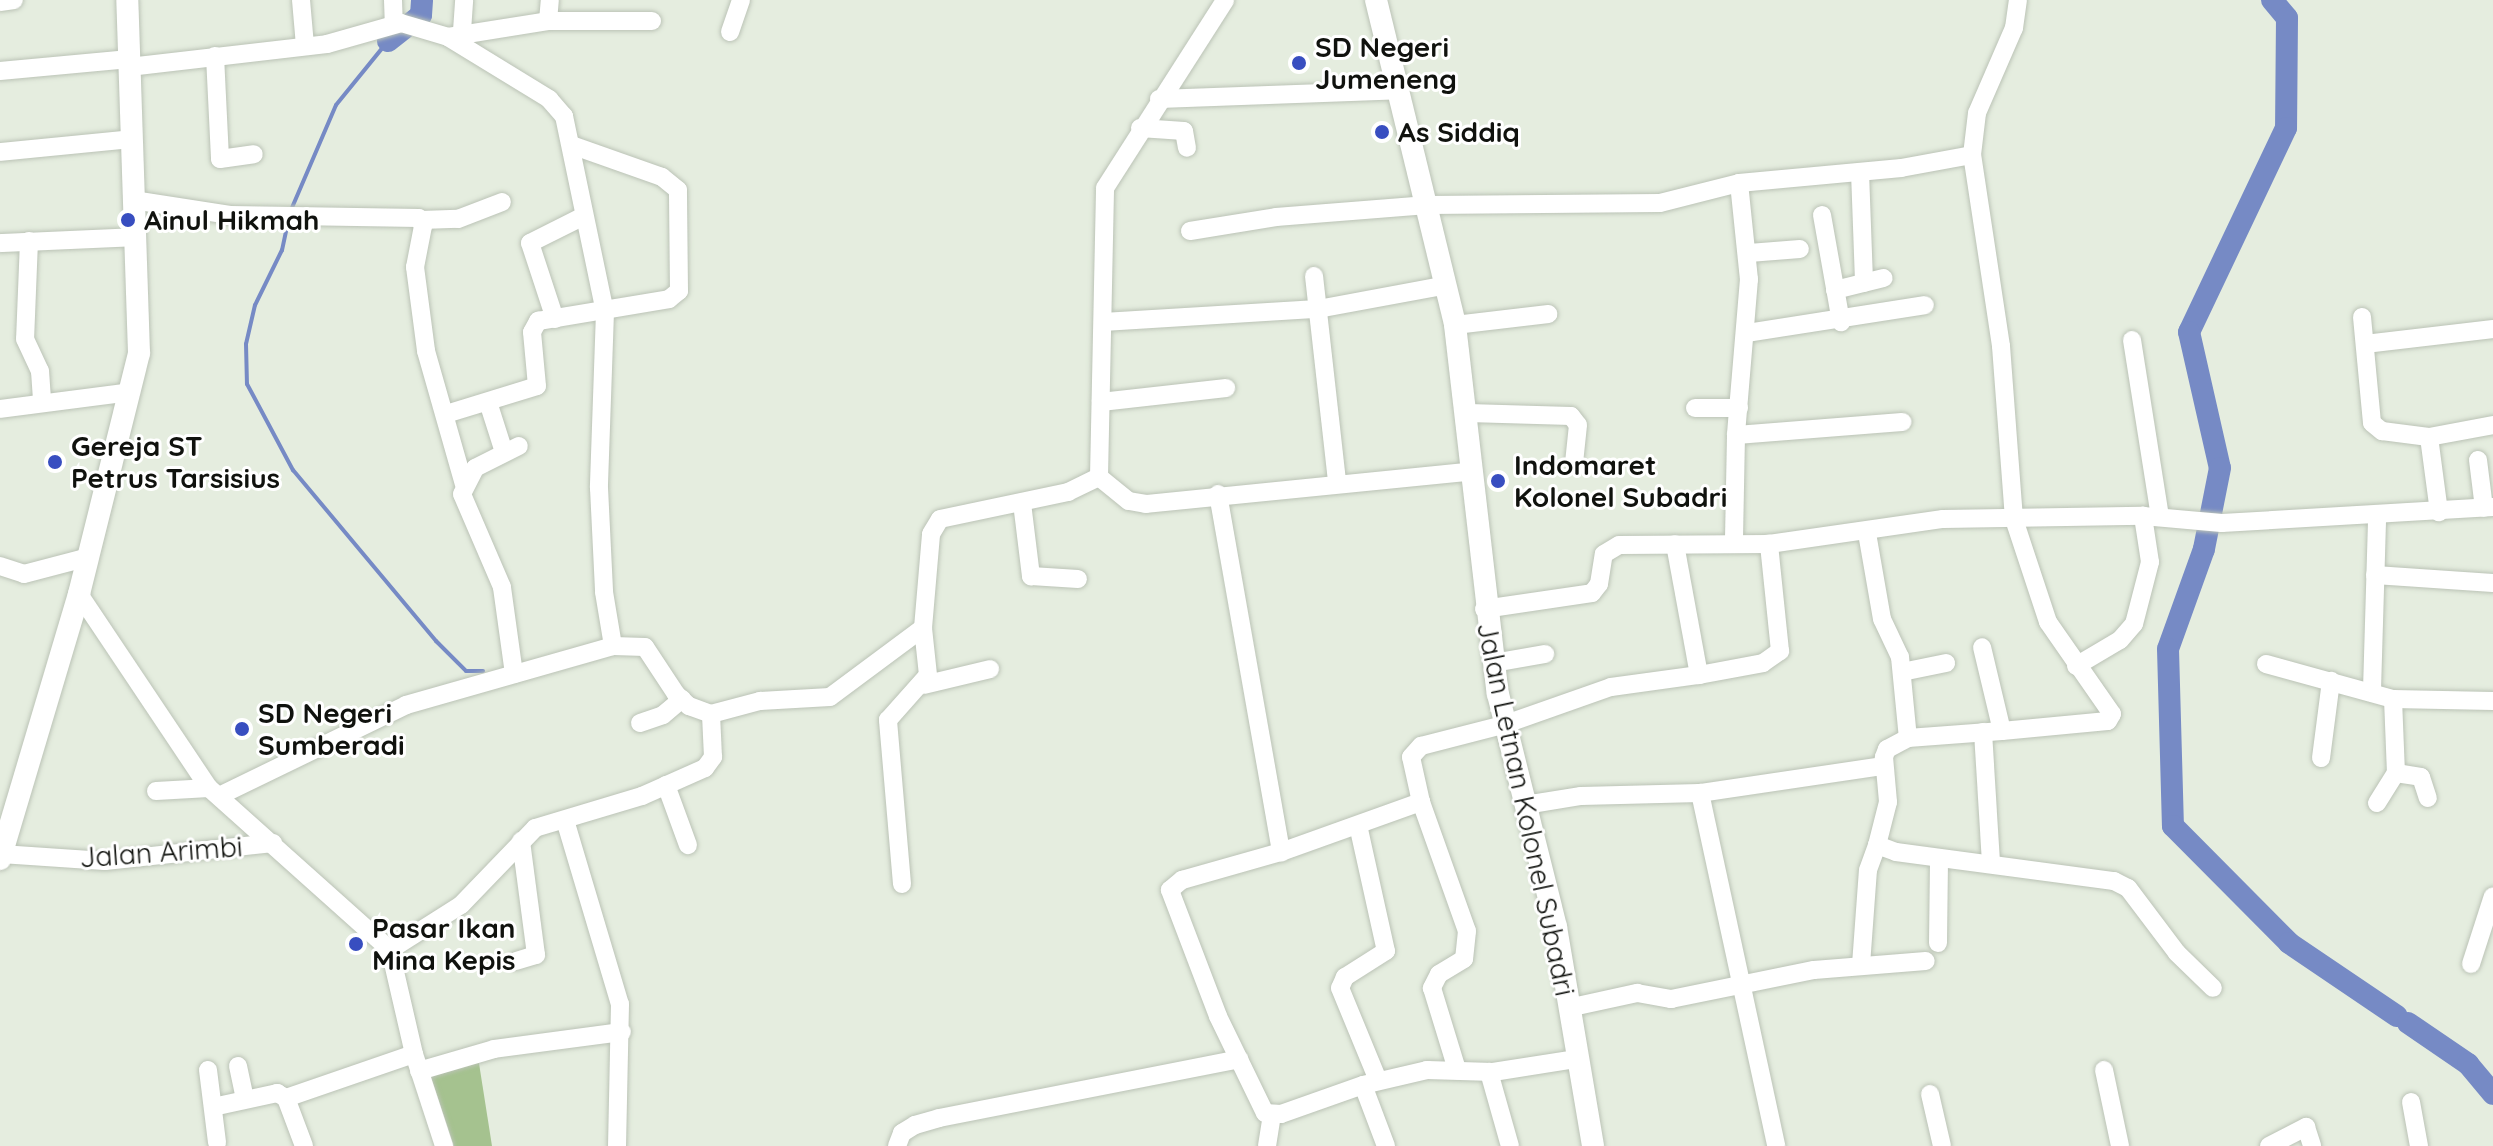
<!DOCTYPE html>
<html>
<head>
<meta charset="utf-8">
<style>
  body { margin:0 }
  #map { position:relative; width:2493px; height:1146px; overflow:hidden; background:#e5eddf; font-family:Quicksand,sans-serif }
  div>[style] { position:absolute }
  [style*='--x'] { left:calc(var(--x)*1px); top:calc(var(--y)*1px); width:calc(var(--w)*1px); rotate:calc(var(--a)*1deg) }
  .green>* { inset:0; background:#a5c28f }
  .stream>* { height:4px; margin:-2px; padding:0 2px; transform-origin:2px; border-radius:2px; background:#768ac5 }
  .river>* { height:22px; margin:-11px; padding:0 11px; transform-origin:11px; border-radius:11px; background:#768ac5 }
  .roads { filter:drop-shadow(0 0 2px #bbc3b6) drop-shadow(0 0 2px #bbc3b6) }
  .minor>* { height:18px; margin:-9px; padding:0 9px; transform-origin:9px; border-radius:9px; background:#fff }
  .major>* { height:22px; margin:-11px; padding:0 11px; transform-origin:11px; border-radius:11px; background:#fff }
  .dots>* { width:22px; height:22px; translate:-50% -50%; box-sizing:border-box; border:4px solid #fff; border-radius:50% }
  span { translate:-50% -50%; white-space:nowrap; text-align:center; line-height:1.15; -webkit-text-stroke:6px #fff; paint-order:stroke }
  .poi-label { font-size:28px; color:#10120e; font-weight:700 }
  .left { translate:0 -50%; text-align:left }
  .street-label { font-size:28px; color:#10120e }
</style>
</head>
<body>
<div id="map">
  <div class="green">
    <div style="clip-path:polygon(478px 1057px,492px 1146px,454px 1146px,430px 1074px)"></div>
  </div>
  <div class="stream">
    <div style="--x:291;--y:210;--w:114;--a:-66.8"></div>
    <div style="--x:336;--y:105;--w:82;--a:-50.9"></div>
    <div style="--x:288;--y:222;--w:29;--a:102"></div>
    <div style="--x:282;--y:250;--w:61;--a:116.1"></div>
    <div style="--x:255;--y:305;--w:40;--a:103"></div>
    <div style="--x:246;--y:344;--w:40;--a:88.6"></div>
    <div style="--x:247;--y:384;--w:98;--a:61.9"></div>
    <div style="--x:293;--y:470;--w:223;--a:50.1"></div>
    <div style="--x:436;--y:641;--w:42;--a:45"></div>
    <div style="--x:466;--y:671;--w:17;--a:0"></div>
  </div>
  <div class="river">
    <div style="--x:2272;--y:0;--w:23;--a:50"></div>
    <div style="--x:2287;--y:18;--w:110;--a:90.5"></div>
    <div style="--x:2286;--y:128;--w:226;--a:115.4"></div>
    <div style="--x:2189;--y:332;--w:139;--a:77.2"></div>
    <div style="--x:2220;--y:468;--w:83;--a:101.2"></div>
    <div style="--x:2204;--y:549;--w:106;--a:109.8"></div>
    <div style="--x:2168;--y:649;--w:177;--a:88.4"></div>
    <div style="--x:2173;--y:826;--w:165;--a:45.2"></div>
    <div style="--x:2289;--y:943;--w:130;--a:34.1"></div>
    <div style="--x:388;--y:41;--w:42;--a:-38.2"></div>
    <div style="--x:421;--y:15;--w:15;--a:-86"></div>
    <div style="--x:2408;--y:1023;--w:73;--a:34.3"></div>
    <div style="--x:2468;--y:1064;--w:39;--a:50"></div>
  </div>
  <div class="roads">
    <div class="minor">
      <div style="--x:301;--y:0;--w:46;--a:85"></div>
      <div style="--x:393;--y:0;--w:23;--a:88"></div>
      <div style="--x:0;--y:2;--w:14;--a:-8"></div>
      <div style="--x:548;--y:21;--w:21;--a:-85"></div>
      <div style="--x:462;--y:31;--w:31;--a:-86"></div>
      <div style="--x:730;--y:32;--w:34;--a:-71"></div>
      <div style="--x:448;--y:37;--w:101;--a:-9.1"></div>
      <div style="--x:548;--y:21;--w:104;--a:0"></div>
      <div style="--x:215;--y:56;--w:103;--a:87.2"></div>
      <div style="--x:220;--y:159;--w:34;--a:-8"></div>
      <div style="--x:129;--y:67;--w:199;--a:-6.6"></div>
      <div style="--x:327;--y:44;--w:77;--a:-15.8"></div>
      <div style="--x:401;--y:23;--w:49;--a:16.6"></div>
      <div style="--x:448;--y:37;--w:119;--a:31.5"></div>
      <div style="--x:549;--y:99;--w:23;--a:49"></div>
      <div style="--x:564;--y:116;--w:200;--a:78.2"></div>
      <div style="--x:605;--y:312;--w:176;--a:92"></div>
      <div style="--x:599;--y:488;--w:104;--a:87.2"></div>
      <div style="--x:604;--y:592;--w:55;--a:80.5"></div>
      <div style="--x:0;--y:71;--w:130;--a:-5.3"></div>
      <div style="--x:1159;--y:99;--w:240;--a:-2.1"></div>
      <div style="--x:1140;--y:128;--w:44;--a:3.9"></div>
      <div style="--x:1184;--y:131;--w:17;--a:80"></div>
      <div style="--x:0;--y:152;--w:133;--a:-5.6"></div>
      <div style="--x:1860;--y:172;--w:111;--a:87.9"></div>
      <div style="--x:1739;--y:183;--w:163;--a:-5.3"></div>
      <div style="--x:1901;--y:168;--w:72;--a:-10.4"></div>
      <div style="--x:133;--y:200;--w:98;--a:8.8"></div>
      <div style="--x:230;--y:215;--w:189;--a:0.9"></div>
      <div style="--x:419;--y:218;--w:9;--a:63"></div>
      <div style="--x:423;--y:226;--w:42;--a:101"></div>
      <div style="--x:415;--y:267;--w:85;--a:82.5"></div>
      <div style="--x:426;--y:351;--w:138;--a:74.1"></div>
      <div style="--x:1822;--y:215;--w:109;--a:79.9"></div>
      <div style="--x:421;--y:220;--w:37;--a:-2"></div>
      <div style="--x:458;--y:219;--w:47;--a:-21.1"></div>
      <div style="--x:1190;--y:231;--w:87;--a:-9.2"></div>
      <div style="--x:1276;--y:217;--w:152;--a:-4.5"></div>
      <div style="--x:1428;--y:205;--w:232;--a:-0.5"></div>
      <div style="--x:1660;--y:203;--w:81;--a:-14.2"></div>
      <div style="--x:1739;--y:183;--w:97;--a:84.1"></div>
      <div style="--x:1749;--y:279;--w:157;--a:94.8"></div>
      <div style="--x:1736;--y:435;--w:107;--a:91.1"></div>
      <div style="--x:29;--y:241;--w:98;--a:92.3"></div>
      <div style="--x:25;--y:339;--w:35;--a:65"></div>
      <div style="--x:40;--y:371;--w:31;--a:86"></div>
      <div style="--x:0;--y:243;--w:135;--a:-2.5"></div>
      <div style="--x:1749;--y:253;--w:51;--a:-4.5"></div>
      <div style="--x:1314;--y:276;--w:207;--a:83.6"></div>
      <div style="--x:1835;--y:290;--w:50;--a:-13.8"></div>
      <div style="--x:2362;--y:317;--w:106;--a:84.6"></div>
      <div style="--x:2372;--y:423;--w:13;--a:39"></div>
      <div style="--x:2382;--y:431;--w:47;--a:7.3"></div>
      <div style="--x:2429;--y:437;--w:76;--a:82.4"></div>
      <div style="--x:555;--y:319;--w:80;--a:-108.2"></div>
      <div style="--x:530;--y:243;--w:60;--a:-26.6"></div>
      <div style="--x:1103;--y:322;--w:215;--a:-3.5"></div>
      <div style="--x:1318;--y:309;--w:131;--a:-10.5"></div>
      <div style="--x:1455;--y:325;--w:94;--a:-6.7"></div>
      <div style="--x:1747;--y:333;--w:180;--a:-8.9"></div>
      <div style="--x:2132;--y:340;--w:179;--a:81"></div>
      <div style="--x:2365;--y:344;--w:129;--a:-6.7"></div>
      <div style="--x:488;--y:402;--w:52;--a:72.3"></div>
      <div style="--x:1101;--y:402;--w:126;--a:-6.4"></div>
      <div style="--x:1695;--y:408;--w:44;--a:0"></div>
      <div style="--x:0;--y:409;--w:132;--a:-7.4"></div>
      <div style="--x:1468;--y:413;--w:103;--a:1.7"></div>
      <div style="--x:1571;--y:416;--w:11;--a:52"></div>
      <div style="--x:1578;--y:425;--w:36;--a:96"></div>
      <div style="--x:446;--y:414;--w:95;--a:-17.1"></div>
      <div style="--x:537;--y:386;--w:54;--a:-95.3"></div>
      <div style="--x:532;--y:332;--w:13;--a:-61"></div>
      <div style="--x:538;--y:321;--w:133;--a:-9.5"></div>
      <div style="--x:669;--y:299;--w:13;--a:-39"></div>
      <div style="--x:679;--y:291;--w:101;--a:-90.6"></div>
      <div style="--x:678;--y:190;--w:21;--a:-141"></div>
      <div style="--x:662;--y:177;--w:93;--a:-160.6"></div>
      <div style="--x:1736;--y:435;--w:167;--a:-4.5"></div>
      <div style="--x:2429;--y:437;--w:65;--a:-10.6"></div>
      <div style="--x:2478;--y:460;--w:48;--a:82.9"></div>
      <div style="--x:1099;--y:477;--w:289;--a:-88.8"></div>
      <div style="--x:1105;--y:188;--w:223;--a:-57.4"></div>
      <div style="--x:1099;--y:477;--w:38;--a:39"></div>
      <div style="--x:1129;--y:501;--w:17;--a:10"></div>
      <div style="--x:1146;--y:504;--w:325;--a:-5.7"></div>
      <div style="--x:1218;--y:494;--w:364;--a:80"></div>
      <div style="--x:1022;--y:503;--w:74;--a:83"></div>
      <div style="--x:1031;--y:576;--w:47;--a:3.7"></div>
      <div style="--x:1867;--y:533;--w:87;--a:80.1"></div>
      <div style="--x:1882;--y:619;--w:42;--a:64.7"></div>
      <div style="--x:1900;--y:657;--w:81;--a:84.4"></div>
      <div style="--x:1908;--y:738;--w:24;--a:152"></div>
      <div style="--x:1887;--y:749;--w:9;--a:111"></div>
      <div style="--x:1884;--y:757;--w:45;--a:84.9"></div>
      <div style="--x:1888;--y:802;--w:44;--a:104.3"></div>
      <div style="--x:1877;--y:845;--w:20;--a:20"></div>
      <div style="--x:1896;--y:852;--w:220;--a:7.6"></div>
      <div style="--x:2114;--y:881;--w:16;--a:27"></div>
      <div style="--x:2128;--y:888;--w:81;--a:53"></div>
      <div style="--x:2177;--y:953;--w:50;--a:44.2"></div>
      <div style="--x:0;--y:566;--w:25;--a:18"></div>
      <div style="--x:24;--y:574;--w:67;--a:-14.7"></div>
      <div style="--x:2375;--y:575;--w:118;--a:3.9"></div>
      <div style="--x:79;--y:594;--w:234;--a:56.2"></div>
      <div style="--x:209;--y:788;--w:243;--a:41.8"></div>
      <div style="--x:390;--y:950;--w:107;--a:77"></div>
      <div style="--x:414;--y:1054;--w:97;--a:71.9"></div>
      <div style="--x:1484;--y:609;--w:109;--a:-8.4"></div>
      <div style="--x:1592;--y:593;--w:11;--a:-52"></div>
      <div style="--x:1599;--y:584;--w:30;--a:-81"></div>
      <div style="--x:1604;--y:554;--w:17;--a:-31"></div>
      <div style="--x:1619;--y:545;--w:150;--a:-0.4"></div>
      <div style="--x:1769;--y:544;--w:176;--a:-8.2"></div>
      <div style="--x:1943;--y:519;--w:200;--a:-0.9"></div>
      <div style="--x:2143;--y:516;--w:79;--a:5.1"></div>
      <div style="--x:2222;--y:523;--w:271;--a:-3.4"></div>
      <div style="--x:1493;--y:663;--w:53;--a:-9.8"></div>
      <div style="--x:2266;--y:664;--w:132;--a:15.4"></div>
      <div style="--x:2393;--y:699;--w:100;--a:1.1"></div>
      <div style="--x:2076;--y:666;--w:51;--a:-30.6"></div>
      <div style="--x:2120;--y:640;--w:21;--a:-49"></div>
      <div style="--x:2134;--y:624;--w:64;--a:-75.5"></div>
      <div style="--x:2150;--y:562;--w:47;--a:-98.7"></div>
      <div style="--x:1902;--y:672;--w:45;--a:-11.6"></div>
      <div style="--x:514;--y:674;--w:88;--a:-97.9"></div>
      <div style="--x:502;--y:587;--w:101;--a:-113.3"></div>
      <div style="--x:462;--y:494;--w:29;--a:-63"></div>
      <div style="--x:475;--y:468;--w:49;--a:-26.6"></div>
      <div style="--x:1699;--y:675;--w:65;--a:-10.6"></div>
      <div style="--x:1763;--y:663;--w:21;--a:-35"></div>
      <div style="--x:1780;--y:651;--w:108;--a:-95.9"></div>
      <div style="--x:924;--y:685;--w:68;--a:-13.6"></div>
      <div style="--x:2372;--y:690;--w:172;--a:-88.3"></div>
      <div style="--x:2393;--y:699;--w:74;--a:87.7"></div>
      <div style="--x:2396;--y:773;--w:25;--a:9"></div>
      <div style="--x:2421;--y:777;--w:22;--a:72"></div>
      <div style="--x:640;--y:723;--w:24;--a:-19"></div>
      <div style="--x:663;--y:715;--w:25;--a:-40"></div>
      <div style="--x:2002;--y:731;--w:106;--a:-5.4"></div>
      <div style="--x:2108;--y:721;--w:8;--a:-60"></div>
      <div style="--x:2112;--y:714;--w:112;--a:-124.8"></div>
      <div style="--x:2048;--y:622;--w:108;--a:-108.3"></div>
      <div style="--x:2014;--y:519;--w:173;--a:-94.3"></div>
      <div style="--x:2001;--y:346;--w:193;--a:-98.6"></div>
      <div style="--x:1972;--y:155;--w:42;--a:-83.2"></div>
      <div style="--x:1977;--y:113;--w:93;--a:-66.5"></div>
      <div style="--x:2014;--y:28;--w:28;--a:-82"></div>
      <div style="--x:1983;--y:732;--w:131;--a:86.5"></div>
      <div style="--x:1908;--y:738;--w:94;--a:-4.3"></div>
      <div style="--x:2002;--y:731;--w:86;--a:-103.4"></div>
      <div style="--x:2321;--y:758;--w:78;--a:-82.6"></div>
      <div style="--x:666;--y:785;--w:64;--a:69.9"></div>
      <div style="--x:156;--y:791;--w:53;--a:-3.2"></div>
      <div style="--x:1700;--y:793;--w:185;--a:-8.4"></div>
      <div style="--x:219;--y:796;--w:208;--a:-25.9"></div>
      <div style="--x:406;--y:705;--w:215;--a:-15.9"></div>
      <div style="--x:613;--y:646;--w:32;--a:2"></div>
      <div style="--x:645;--y:647;--w:56;--a:56.6"></div>
      <div style="--x:676;--y:694;--w:18;--a:43"></div>
      <div style="--x:689;--y:706;--w:23;--a:20"></div>
      <div style="--x:711;--y:714;--w:51;--a:-14.9"></div>
      <div style="--x:760;--y:701;--w:70;--a:-3.3"></div>
      <div style="--x:830;--y:697;--w:116;--a:-36.6"></div>
      <div style="--x:923;--y:628;--w:94;--a:-85.1"></div>
      <div style="--x:931;--y:534;--w:17;--a:-59"></div>
      <div style="--x:940;--y:519;--w:131;--a:-11.9"></div>
      <div style="--x:1068;--y:492;--w:34;--a:-26"></div>
      <div style="--x:1421;--y:802;--w:137;--a:70.4"></div>
      <div style="--x:1467;--y:931;--w:28;--a:96"></div>
      <div style="--x:1464;--y:959;--w:29;--a:149"></div>
      <div style="--x:1439;--y:974;--w:16;--a:117"></div>
      <div style="--x:1432;--y:988;--w:86;--a:73"></div>
      <div style="--x:2377;--y:803;--w:36;--a:-58"></div>
      <div style="--x:1525;--y:805;--w:57;--a:-9.1"></div>
      <div style="--x:1581;--y:796;--w:119;--a:-1.4"></div>
      <div style="--x:1700;--y:793;--w:361;--a:77.8"></div>
      <div style="--x:565;--y:820;--w:192;--a:73.4"></div>
      <div style="--x:620;--y:1004;--w:142;--a:91.2"></div>
      <div style="--x:1358;--y:825;--w:129;--a:77.5"></div>
      <div style="--x:1386;--y:951;--w:49;--a:147.6"></div>
      <div style="--x:1345;--y:977;--w:12;--a:114"></div>
      <div style="--x:1340;--y:988;--w:100;--a:67.6"></div>
      <div style="--x:1;--y:854;--w:104;--a:3.9"></div>
      <div style="--x:105;--y:861;--w:169;--a:-6.1"></div>
      <div style="--x:902;--y:884;--w:165;--a:-94.9"></div>
      <div style="--x:888;--y:720;--w:60;--a:-48.4"></div>
      <div style="--x:928;--y:675;--w:47;--a:-96.1"></div>
      <div style="--x:1938;--y:943;--w:85;--a:-89.3"></div>
      <div style="--x:390;--y:950;--w:84;--a:-32.4"></div>
      <div style="--x:461;--y:905;--w:107;--a:-46.1"></div>
      <div style="--x:535;--y:828;--w:112;--a:-16.7"></div>
      <div style="--x:642;--y:796;--w:69;--a:-24"></div>
      <div style="--x:705;--y:768;--w:14;--a:-54"></div>
      <div style="--x:713;--y:757;--w:43;--a:-92.7"></div>
      <div style="--x:516;--y:961;--w:21;--a:-17"></div>
      <div style="--x:536;--y:955;--w:115;--a:-97.5"></div>
      <div style="--x:2471;--y:964;--w:71;--a:-72.1"></div>
      <div style="--x:1861;--y:965;--w:95;--a:-85.8"></div>
      <div style="--x:1868;--y:870;--w:27;--a:-70"></div>
      <div style="--x:1568;--y:1008;--w:71;--a:-12.3"></div>
      <div style="--x:1637;--y:993;--w:35;--a:10"></div>
      <div style="--x:1671;--y:999;--w:146;--a:-11.5"></div>
      <div style="--x:1814;--y:970;--w:112;--a:-4.6"></div>
      <div style="--x:238;--y:1066;--w:34;--a:78"></div>
      <div style="--x:208;--y:1070;--w:73;--a:82.9"></div>
      <div style="--x:2104;--y:1070;--w:78;--a:78.1"></div>
      <div style="--x:419;--y:1071;--w:78;--a:-16.3"></div>
      <div style="--x:494;--y:1049;--w:129;--a:-7.6"></div>
      <div style="--x:1489;--y:1072;--w:77;--a:74.2"></div>
      <div style="--x:1363;--y:1085;--w:87;--a:160.5"></div>
      <div style="--x:1281;--y:1114;--w:16;--a:-176"></div>
      <div style="--x:1265;--y:1113;--w:108;--a:-115.9"></div>
      <div style="--x:1218;--y:1016;--w:135;--a:-110.9"></div>
      <div style="--x:1170;--y:890;--w:16;--a:-40"></div>
      <div style="--x:1182;--y:880;--w:103;--a:-15.8"></div>
      <div style="--x:1281;--y:852;--w:149;--a:-19.7"></div>
      <div style="--x:1421;--y:802;--w:46;--a:-102.5"></div>
      <div style="--x:1411;--y:757;--w:15;--a:-48"></div>
      <div style="--x:1421;--y:746;--w:85;--a:-14.4"></div>
      <div style="--x:1503;--y:725;--w:114;--a:-19.4"></div>
      <div style="--x:1611;--y:687;--w:89;--a:-7.8"></div>
      <div style="--x:1699;--y:675;--w:133;--a:-100.4"></div>
      <div style="--x:1930;--y:1094;--w:53;--a:77"></div>
      <div style="--x:2411;--y:1102;--w:45;--a:79.7"></div>
      <div style="--x:213;--y:1107;--w:66;--a:-12.3"></div>
      <div style="--x:277;--y:1093;--w:10;--a:29"></div>
      <div style="--x:304;--y:1146;--w:51;--a:-110.6"></div>
      <div style="--x:286;--y:1098;--w:135;--a:-19"></div>
      <div style="--x:897;--y:1146;--w:14;--a:-69"></div>
      <div style="--x:902;--y:1133;--w:15;--a:-32"></div>
      <div style="--x:915;--y:1125;--w:25;--a:-16"></div>
      <div style="--x:939;--y:1118;--w:306;--a:-11.1"></div>
      <div style="--x:1267;--y:1146;--w:30;--a:-81"></div>
      <div style="--x:1386;--y:1146;--w:65;--a:-110.7"></div>
      <div style="--x:1363;--y:1085;--w:66;--a:-13.2"></div>
      <div style="--x:1427;--y:1070;--w:66;--a:1.7"></div>
      <div style="--x:1493;--y:1072;--w:83;--a:-9"></div>
      <div style="--x:2269;--y:1146;--w:42;--a:-27.2"></div>
      <div style="--x:2306;--y:1127;--w:20;--a:72"></div>
    </div>
    <div class="major">
      <div style="--x:1376;--y:0;--w:334;--a:76.3"></div>
      <div style="--x:1455;--y:325;--w:371;--a:83.4"></div>
      <div style="--x:1498;--y:694;--w:240;--a:76"></div>
      <div style="--x:1556;--y:927;--w:222;--a:80.4"></div>
      <div style="--x:0;--y:859;--w:277;--a:-73.4"></div>
      <div style="--x:79;--y:594;--w:248;--a:-76"></div>
      <div style="--x:139;--y:353;--w:353;--a:-91.9"></div>
    </div>
  </div>
  <div class="dots">
    <div style="left:1299px;top:63px;background:#384ec0"></div>
    <div style="left:1382px;top:132px;background:#384ec0"></div>
    <div style="left:128px;top:220px;background:#384ec0"></div>
    <div style="left:55px;top:462px;background:#384ec0"></div>
    <div style="left:1498px;top:481px;background:#384ec0"></div>
    <div style="left:242px;top:729px;background:#384ec0"></div>
    <div style="left:356px;top:944px;background:#384ec0"></div>
  </div>
  <div class="poi-label">
    <span class="left" style="left:1315px;top:63px">SD Negeri<br>Jumeneng</span>
    <span class="left" style="left:1398px;top:132px">As Siddiq</span>
    <span class="left" style="left:144px;top:220px">Ainul Hikmah</span>
    <span class="left" style="left:71px;top:462px">Gereja ST<br>Petrus Tarsisius</span>
    <span class="left" style="left:1514px;top:481px">Indomaret<br>Kolonel Subadri</span>
    <span class="left" style="left:258px;top:729px">SD Negeri<br>Sumberadi</span>
    <span class="left" style="left:372px;top:944px">Pasar Ikan<br>Mina Kepis</span>
  </div>
  <div class="street-label">
    <span style="left:1526px;top:809px;rotate:78deg">Jalan Letnan Kolonel Subadri</span>
    <span style="left:161px;top:852px;rotate:-4deg">Jalan Arimbi</span>
  </div>
</div>
</body>
</html>
